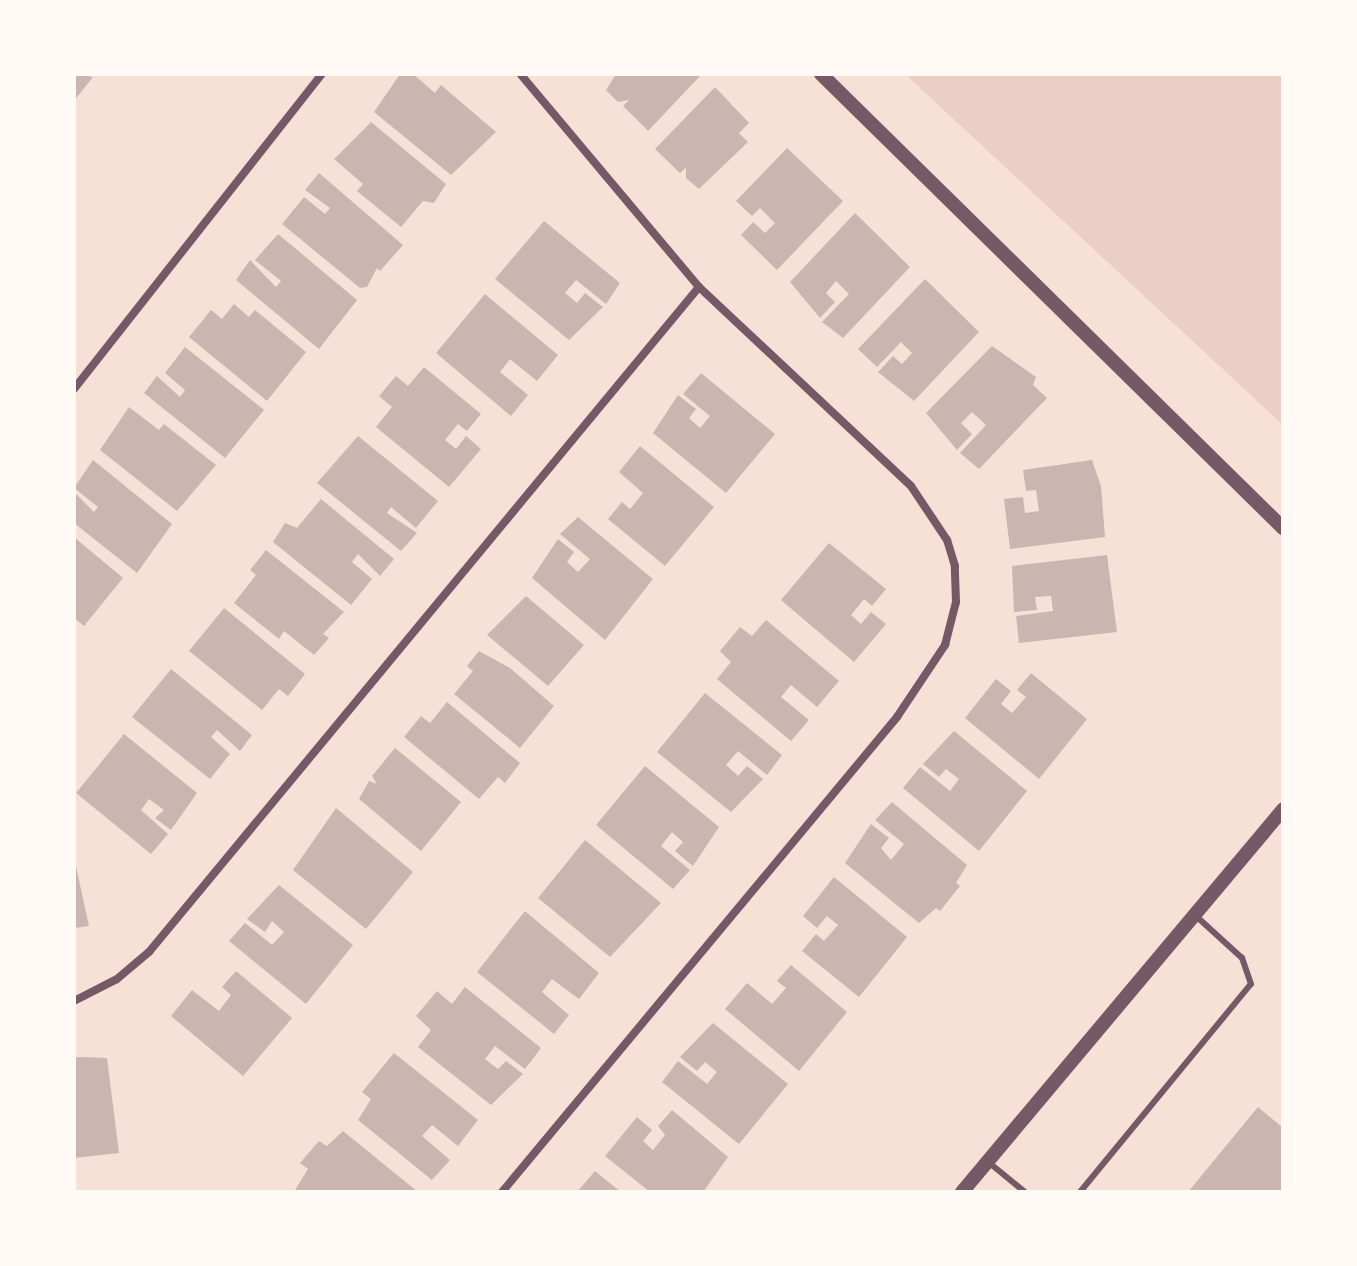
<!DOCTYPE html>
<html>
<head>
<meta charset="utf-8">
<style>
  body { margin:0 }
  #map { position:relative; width:1357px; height:1266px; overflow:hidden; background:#f7e1d7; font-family:Quicksand,sans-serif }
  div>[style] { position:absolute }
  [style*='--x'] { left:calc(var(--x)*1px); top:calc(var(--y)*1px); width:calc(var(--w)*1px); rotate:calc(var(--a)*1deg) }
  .green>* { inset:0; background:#ebcfc5 }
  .building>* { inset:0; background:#ccb4b1 }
  .service>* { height:6px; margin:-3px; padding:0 3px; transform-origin:3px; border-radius:3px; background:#755966 }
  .minor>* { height:8px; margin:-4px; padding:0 4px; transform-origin:4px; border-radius:4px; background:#755966 }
  .tertiary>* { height:14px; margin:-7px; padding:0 7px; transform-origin:7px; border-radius:7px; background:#755966 }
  span { translate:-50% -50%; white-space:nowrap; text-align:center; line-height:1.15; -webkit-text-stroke:6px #fffaf5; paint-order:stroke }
  .frame { position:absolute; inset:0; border:76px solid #fffaf5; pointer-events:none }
</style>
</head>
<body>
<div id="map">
  <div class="green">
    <div style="clip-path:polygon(905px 74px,1283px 74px,1283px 425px,906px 75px)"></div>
  </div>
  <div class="building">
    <div style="clip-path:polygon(74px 74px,93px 77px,74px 101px)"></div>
    <div style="clip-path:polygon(400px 74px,413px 74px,435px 93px,441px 85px,496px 132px,451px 175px,374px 112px)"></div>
    <div style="clip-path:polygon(616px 74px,702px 74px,648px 131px,623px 106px,629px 100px,618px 102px,606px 90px)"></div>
    <div style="clip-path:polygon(715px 87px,749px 123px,739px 133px,748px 142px,699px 189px,686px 178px,686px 167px,680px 173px,655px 149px)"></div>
    <div style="clip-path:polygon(371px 122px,446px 184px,434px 203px,423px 201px,401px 227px,357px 191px,363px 184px,334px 159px)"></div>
    <div style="clip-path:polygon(787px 148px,843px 201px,777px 270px,741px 235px,753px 222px,765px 233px,775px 223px,760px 208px,752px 216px,736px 201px)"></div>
    <div style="clip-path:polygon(319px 173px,403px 245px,380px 271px,377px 268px,367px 287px,360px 288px,282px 224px,304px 197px,325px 214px,330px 208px,305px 190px)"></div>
    <div style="clip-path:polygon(855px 213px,910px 267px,843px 338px,822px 322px,849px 294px,836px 281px,826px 293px,835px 302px,820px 318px,790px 282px)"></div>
    <div style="clip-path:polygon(544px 221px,620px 283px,606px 304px,576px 280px,565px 293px,577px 303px,585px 293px,603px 307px,569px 340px,495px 279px)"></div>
    <div style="clip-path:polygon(278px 234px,357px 300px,319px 349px,236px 280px,250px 260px,276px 287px,281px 281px,255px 260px)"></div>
    <div style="clip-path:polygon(925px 279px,979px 332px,914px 401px,878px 372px,893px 356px,902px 364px,912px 353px,901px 342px,877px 367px,858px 349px)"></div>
    <div style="clip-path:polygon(485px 294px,558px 355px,537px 381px,510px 359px,500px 372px,528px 395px,511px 416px,436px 353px)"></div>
    <div style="clip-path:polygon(234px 304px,249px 317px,255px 310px,306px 352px,267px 401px,189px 337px,211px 310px,222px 319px)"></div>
    <div style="clip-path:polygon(992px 346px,1036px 377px,1033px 385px,1047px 398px,979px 469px,960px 453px,986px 425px,972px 412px,961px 423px,972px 434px,957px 450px,926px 413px)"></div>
    <div style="clip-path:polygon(185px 347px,264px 410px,225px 458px,144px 393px,157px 376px,180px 397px,185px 390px,165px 373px)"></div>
    <div style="clip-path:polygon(424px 367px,481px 414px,467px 431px,458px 424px,445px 440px,456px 449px,466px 436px,481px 449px,449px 487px,376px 427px,392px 407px,379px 396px,396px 376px,408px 386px)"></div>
    <div style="clip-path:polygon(701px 373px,775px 434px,726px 493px,653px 433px,678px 395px,696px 409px,689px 418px,700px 428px,710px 416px,683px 394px)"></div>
    <div style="clip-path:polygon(129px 407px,159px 430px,164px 424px,216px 465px,177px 511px,100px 450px)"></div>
    <div style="clip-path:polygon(358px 436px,438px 501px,416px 528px,391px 507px,387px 513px,417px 533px,401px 551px,317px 483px)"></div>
    <div style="clip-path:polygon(640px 446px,714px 507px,665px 566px,608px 519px,622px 502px,630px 509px,643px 493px,619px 472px)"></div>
    <div style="clip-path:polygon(93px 460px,172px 524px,137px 573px,74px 523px,74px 492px,94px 512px,98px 507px,74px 488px)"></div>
    <div style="clip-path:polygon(1092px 460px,1101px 486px,1105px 537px,1010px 549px,1004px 499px,1023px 497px,1025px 513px,1039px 511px,1036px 490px,1026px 491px,1023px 470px)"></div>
    <div style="clip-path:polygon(321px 499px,394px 559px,380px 576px,358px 554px,352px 562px,372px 579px,351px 605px,273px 542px,285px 523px,297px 528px)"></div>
    <div style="clip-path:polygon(578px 517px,653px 579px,605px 640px,532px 578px,558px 539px,574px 552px,567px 562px,578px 572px,590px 559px,560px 534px)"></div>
    <div style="clip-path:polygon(74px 537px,123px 578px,84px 626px,74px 618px)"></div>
    <div style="clip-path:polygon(829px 543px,886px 589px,872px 606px,864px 599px,851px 615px,861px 624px,871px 612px,886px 624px,854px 662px,781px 600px)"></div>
    <div style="clip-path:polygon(266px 550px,344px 612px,323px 634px,329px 638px,314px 655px,284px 631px,279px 639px,234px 603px,256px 575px,250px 570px)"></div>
    <div style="clip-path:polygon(1107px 555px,1117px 632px,1019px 643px,1016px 616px,1053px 611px,1051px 596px,1035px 597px,1037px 610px,1014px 612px,1012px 566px)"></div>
    <div style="clip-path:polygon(526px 596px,584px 645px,548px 686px,487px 635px)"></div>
    <div style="clip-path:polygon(224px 608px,305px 674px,288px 696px,279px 689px,262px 710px,189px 651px)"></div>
    <div style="clip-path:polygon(766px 620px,839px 681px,817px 707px,791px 685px,781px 697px,809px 720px,791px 741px,717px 679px,731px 662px,720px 651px,740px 627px,752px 636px)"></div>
    <div style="clip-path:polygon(479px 651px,510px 668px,554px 706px,520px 748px,454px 694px,473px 671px,467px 666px)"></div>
    <div style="clip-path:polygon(171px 669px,252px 735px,240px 751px,217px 730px,211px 737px,230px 754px,210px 779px,132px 717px)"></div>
    <div style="clip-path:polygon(1031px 673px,1087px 719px,1039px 779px,965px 718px,996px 679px,1011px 691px,1001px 704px,1012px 713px,1026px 697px,1017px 690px)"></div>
    <div style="clip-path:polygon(705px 693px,782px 755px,767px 775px,738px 751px,726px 765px,738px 776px,747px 766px,763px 779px,731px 812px,657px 752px)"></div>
    <div style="clip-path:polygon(447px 702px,520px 763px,505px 783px,498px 777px,479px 799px,404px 737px,421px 716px,430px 723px)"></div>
    <div style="clip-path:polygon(954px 731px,1027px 791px,979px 851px,903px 788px,920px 767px,950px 791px,959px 779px,946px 769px,939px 777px,923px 764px)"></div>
    <div style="clip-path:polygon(124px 734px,197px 793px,171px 830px,155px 818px,164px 810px,149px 799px,141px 810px,168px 834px,151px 854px,76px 793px)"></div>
    <div style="clip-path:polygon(395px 748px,461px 802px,421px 851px,359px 799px,369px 781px,377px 784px,372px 776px)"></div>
    <div style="clip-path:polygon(645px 766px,719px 827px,693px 866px,675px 851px,683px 842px,672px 832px,661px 846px,690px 870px,673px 889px,596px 825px)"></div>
    <div style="clip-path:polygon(892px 802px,967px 865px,956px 883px,960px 886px,940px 911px,936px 908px,919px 923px,845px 863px,871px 824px,889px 838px,881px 848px,891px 860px,904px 844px,875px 820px)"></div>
    <div style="clip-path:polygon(336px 808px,413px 872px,366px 929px,293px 870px)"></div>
    <div style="clip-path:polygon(585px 840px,661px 903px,610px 957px,538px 898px)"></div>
    <div style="clip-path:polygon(74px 857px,89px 926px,74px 928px)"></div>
    <div style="clip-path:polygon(834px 877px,907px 937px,859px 997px,802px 951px,816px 934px,824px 941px,838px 925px,827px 916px,817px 928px,803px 916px)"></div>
    <div style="clip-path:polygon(279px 885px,353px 945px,306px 1004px,229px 941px,245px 923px,272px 945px,284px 932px,272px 921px,265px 932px,247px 919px)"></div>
    <div style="clip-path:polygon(525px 911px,599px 973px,579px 999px,552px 979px,542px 992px,569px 1015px,554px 1034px,477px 972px)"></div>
    <div style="clip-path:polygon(791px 965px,847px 1012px,799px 1071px,725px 1009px,747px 983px,772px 1004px,786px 988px,777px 981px)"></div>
    <div style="clip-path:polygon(236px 971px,292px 1018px,243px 1076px,171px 1016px,192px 990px,219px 1011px,231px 995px,222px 987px)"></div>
    <div style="clip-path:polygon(465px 987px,541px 1048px,525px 1069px,495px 1046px,485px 1059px,498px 1069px,506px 1061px,523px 1074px,491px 1105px,418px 1047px,431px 1030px,416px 1016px,437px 991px,452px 1004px)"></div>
    <div style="clip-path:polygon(713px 1023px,788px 1084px,739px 1144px,662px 1082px,678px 1061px,707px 1084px,717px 1072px,705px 1062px,697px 1071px,680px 1057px)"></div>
    <div style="clip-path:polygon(394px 1053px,478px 1120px,458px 1146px,432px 1125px,422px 1136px,450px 1160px,432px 1180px,358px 1120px,371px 1099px,362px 1092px)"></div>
    <div style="clip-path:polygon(80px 1057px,107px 1058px,119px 1153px,74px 1158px,74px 1058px)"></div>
    <div style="clip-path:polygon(1258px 1107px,1283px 1128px,1283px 1192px,1188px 1192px)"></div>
    <div style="clip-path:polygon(672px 1110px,728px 1157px,703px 1192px,650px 1192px,605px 1156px,637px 1117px,652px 1130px,643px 1141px,653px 1150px,665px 1135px,658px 1126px)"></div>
    <div style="clip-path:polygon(343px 1131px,418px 1192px,295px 1190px,308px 1169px,300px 1163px,319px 1141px,327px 1146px)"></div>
    <div style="clip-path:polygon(595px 1171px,621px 1192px,577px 1192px)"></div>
  </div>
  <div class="service">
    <div style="--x:987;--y:1161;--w:49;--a:39.2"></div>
    <div style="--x:1080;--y:1192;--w:269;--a:-50.6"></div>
    <div style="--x:1251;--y:984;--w:28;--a:-109"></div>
    <div style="--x:1242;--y:958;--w:62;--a:-137.6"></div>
  </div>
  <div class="minor">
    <div style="--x:74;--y:389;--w:401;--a:-51.8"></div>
    <div style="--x:74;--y:1001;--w:48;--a:-27.1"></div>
    <div style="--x:117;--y:979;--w:42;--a:-40.2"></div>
    <div style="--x:149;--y:952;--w:863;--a:-50.41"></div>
    <div style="--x:502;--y:1192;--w:618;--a:-50.25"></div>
    <div style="--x:897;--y:717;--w:87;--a:-56.3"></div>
    <div style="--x:945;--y:645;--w:44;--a:-75.7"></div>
    <div style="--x:956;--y:602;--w:36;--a:-92"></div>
    <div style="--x:955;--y:566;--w:27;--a:-107"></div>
    <div style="--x:947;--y:540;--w:65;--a:-123.7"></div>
    <div style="--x:911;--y:486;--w:291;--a:-136.8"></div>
    <div style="--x:699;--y:287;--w:278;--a:-130"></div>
  </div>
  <div class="tertiary">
    <div style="--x:821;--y:74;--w:648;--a:44.5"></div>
    <div style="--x:962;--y:1192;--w:500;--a:-50"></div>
  </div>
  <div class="frame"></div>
</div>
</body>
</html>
